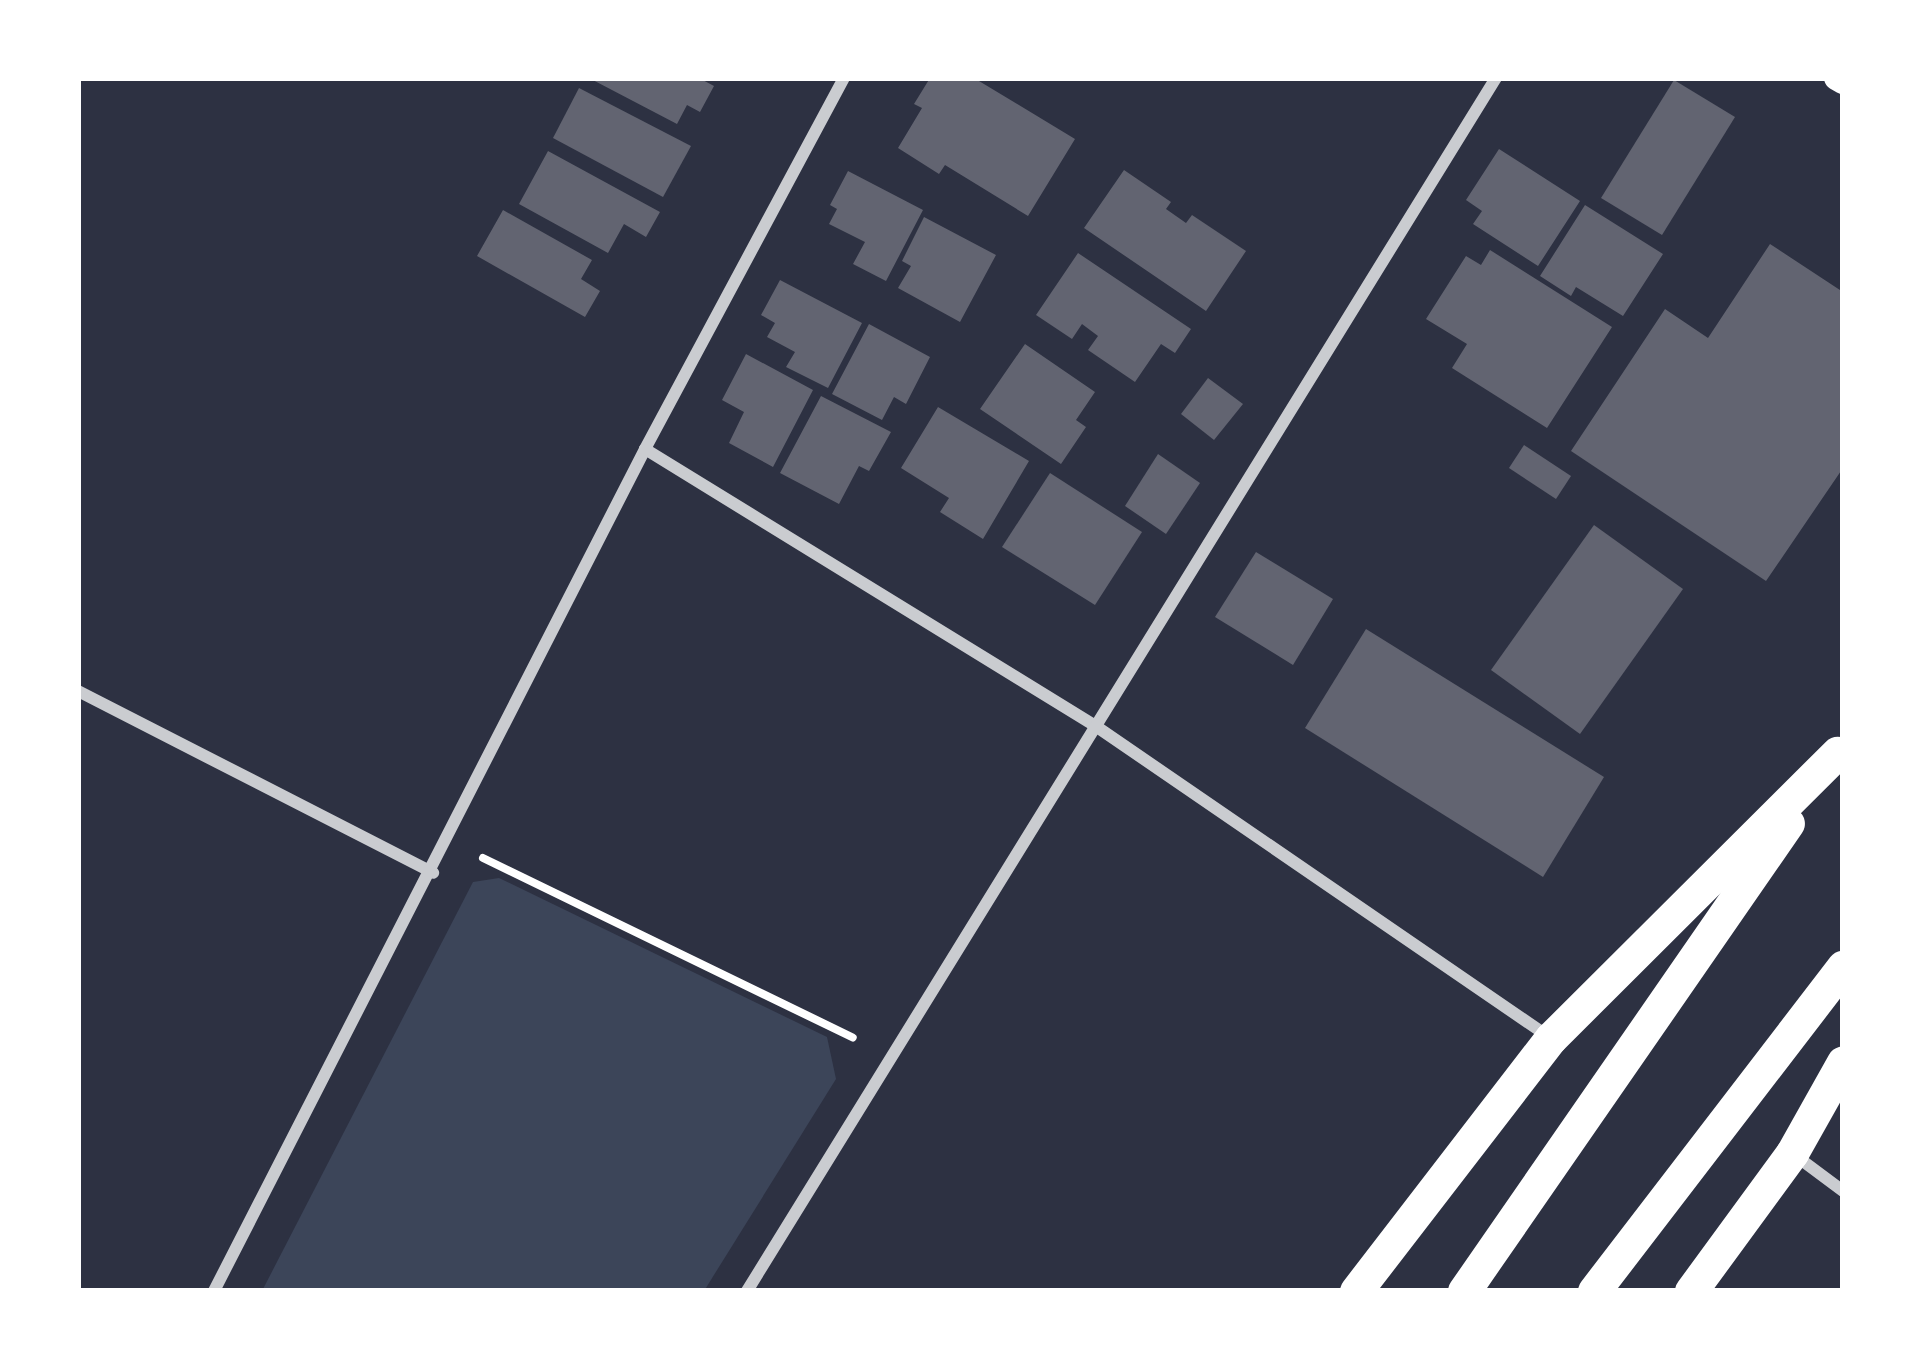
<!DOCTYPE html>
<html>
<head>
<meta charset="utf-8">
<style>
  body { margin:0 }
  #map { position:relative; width:1921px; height:1369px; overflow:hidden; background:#2d3142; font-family:Signika,sans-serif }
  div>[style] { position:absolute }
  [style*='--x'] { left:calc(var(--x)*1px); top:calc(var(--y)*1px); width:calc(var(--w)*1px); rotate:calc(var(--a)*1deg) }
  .green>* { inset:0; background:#3c4559 }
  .building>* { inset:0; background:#626471 }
  .path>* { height:8px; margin:-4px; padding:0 4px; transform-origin:4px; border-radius:4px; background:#fff }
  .minor>* { height:12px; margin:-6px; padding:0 6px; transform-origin:6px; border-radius:6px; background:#caccd0 }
  .secondary>* { height:24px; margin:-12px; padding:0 12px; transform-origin:12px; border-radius:12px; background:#fff }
  .trunk>* { height:33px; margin:-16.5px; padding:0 16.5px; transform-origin:16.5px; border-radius:16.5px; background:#fff }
  span { translate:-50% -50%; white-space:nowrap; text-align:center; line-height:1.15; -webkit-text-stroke:12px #fff; paint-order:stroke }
  .frame { position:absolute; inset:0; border:81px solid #fff; pointer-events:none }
</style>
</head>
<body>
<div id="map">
  <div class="green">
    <div style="clip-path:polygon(499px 878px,827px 1037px,836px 1079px,704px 1291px,262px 1291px,473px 882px)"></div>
  </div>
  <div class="building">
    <div style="clip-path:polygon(589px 78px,699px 78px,714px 86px,700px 112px,687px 105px,677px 124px)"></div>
    <div style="clip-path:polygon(930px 78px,974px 78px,1075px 139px,1028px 216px,945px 165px,939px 174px,898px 148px,922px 108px,914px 104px)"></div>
    <div style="clip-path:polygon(1674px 80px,1735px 117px,1662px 235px,1601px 198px)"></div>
    <div style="clip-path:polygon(579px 88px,691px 146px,663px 197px,553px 138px)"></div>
    <div style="clip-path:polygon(1499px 149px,1580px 201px,1538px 266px,1473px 224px,1482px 211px,1466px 200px)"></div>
    <div style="clip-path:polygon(548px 151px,660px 212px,646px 237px,624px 224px,608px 253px,519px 204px)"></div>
    <div style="clip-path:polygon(1124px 170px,1171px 202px,1166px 209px,1186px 223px,1192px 215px,1246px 251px,1206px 311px,1084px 228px)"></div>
    <div style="clip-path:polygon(848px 171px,923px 210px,886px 281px,853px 264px,865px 242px,829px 224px,837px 209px,830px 205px)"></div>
    <div style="clip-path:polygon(1585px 205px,1663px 254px,1623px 316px,1576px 287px,1571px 296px,1540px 276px)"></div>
    <div style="clip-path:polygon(503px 210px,592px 260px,581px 279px,600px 291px,585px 317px,477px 256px)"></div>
    <div style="clip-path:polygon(924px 217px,996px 255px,960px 322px,898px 288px,911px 266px,902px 261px)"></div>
    <div style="clip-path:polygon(1770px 244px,1843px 292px,1843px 468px,1766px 581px,1571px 451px,1665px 309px,1708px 338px)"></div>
    <div style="clip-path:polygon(1490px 250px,1612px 327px,1547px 428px,1452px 368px,1467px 344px,1426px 319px,1466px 256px,1481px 265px)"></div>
    <div style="clip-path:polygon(1078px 253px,1191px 329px,1175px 353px,1161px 344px,1135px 382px,1088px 350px,1098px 336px,1082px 324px,1072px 339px,1036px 315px)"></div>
    <div style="clip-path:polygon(780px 280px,862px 323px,828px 388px,786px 367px,795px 352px,767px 337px,775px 323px,761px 315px)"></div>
    <div style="clip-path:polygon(869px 324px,930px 357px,906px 404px,894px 397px,882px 420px,832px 394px)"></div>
    <div style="clip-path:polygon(1025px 344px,1095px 392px,1076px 420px,1086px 427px,1061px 464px,980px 409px)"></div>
    <div style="clip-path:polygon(746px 354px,813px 390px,773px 467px,729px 443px,744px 412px,722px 400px)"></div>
    <div style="clip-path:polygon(1208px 378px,1243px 404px,1214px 440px,1181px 414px)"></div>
    <div style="clip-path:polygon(821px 396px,891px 432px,869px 471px,859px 466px,839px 504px,780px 473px)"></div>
    <div style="clip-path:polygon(938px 407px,1029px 461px,983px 539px,940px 512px,949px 498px,901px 468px)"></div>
    <div style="clip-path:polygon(1524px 445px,1571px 476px,1556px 499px,1509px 468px)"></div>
    <div style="clip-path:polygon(1158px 454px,1200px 483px,1166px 534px,1125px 506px)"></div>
    <div style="clip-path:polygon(1050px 473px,1142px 532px,1095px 605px,1002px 547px)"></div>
    <div style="clip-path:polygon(1594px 525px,1683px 589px,1580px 734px,1491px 670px)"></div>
    <div style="clip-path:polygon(1256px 552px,1333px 599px,1293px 665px,1215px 617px)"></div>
    <div style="clip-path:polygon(1366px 629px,1604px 777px,1543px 877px,1305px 728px)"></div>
  </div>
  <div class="path">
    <div style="--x:483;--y:858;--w:411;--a:25.9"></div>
  </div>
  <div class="minor">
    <div style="--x:645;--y:449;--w:531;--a:31.59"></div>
    <div style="--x:1097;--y:727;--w:548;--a:34.44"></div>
    <div style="--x:78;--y:691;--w:399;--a:27.1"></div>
    <div style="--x:1796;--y:1156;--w:59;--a:36.7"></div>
    <div style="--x:214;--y:1291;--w:946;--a:-62.89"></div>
    <div style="--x:645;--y:449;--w:421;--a:-61.8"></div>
    <div style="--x:747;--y:1291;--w:1426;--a:-58.31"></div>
  </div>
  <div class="secondary">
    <div style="--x:1836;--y:78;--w:8;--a:30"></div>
  </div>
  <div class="trunk">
    <div style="--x:1356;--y:1291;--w:319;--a:-52.4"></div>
    <div style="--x:1551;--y:1038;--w:404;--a:-44.9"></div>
    <div style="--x:1464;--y:1291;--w:569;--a:-55.3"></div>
    <div style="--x:1594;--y:1291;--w:409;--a:-52.5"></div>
    <div style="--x:1691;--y:1291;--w:171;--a:-53.8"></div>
    <div style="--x:1792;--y:1153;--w:104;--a:-60.7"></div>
  </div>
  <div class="frame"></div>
</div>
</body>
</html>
